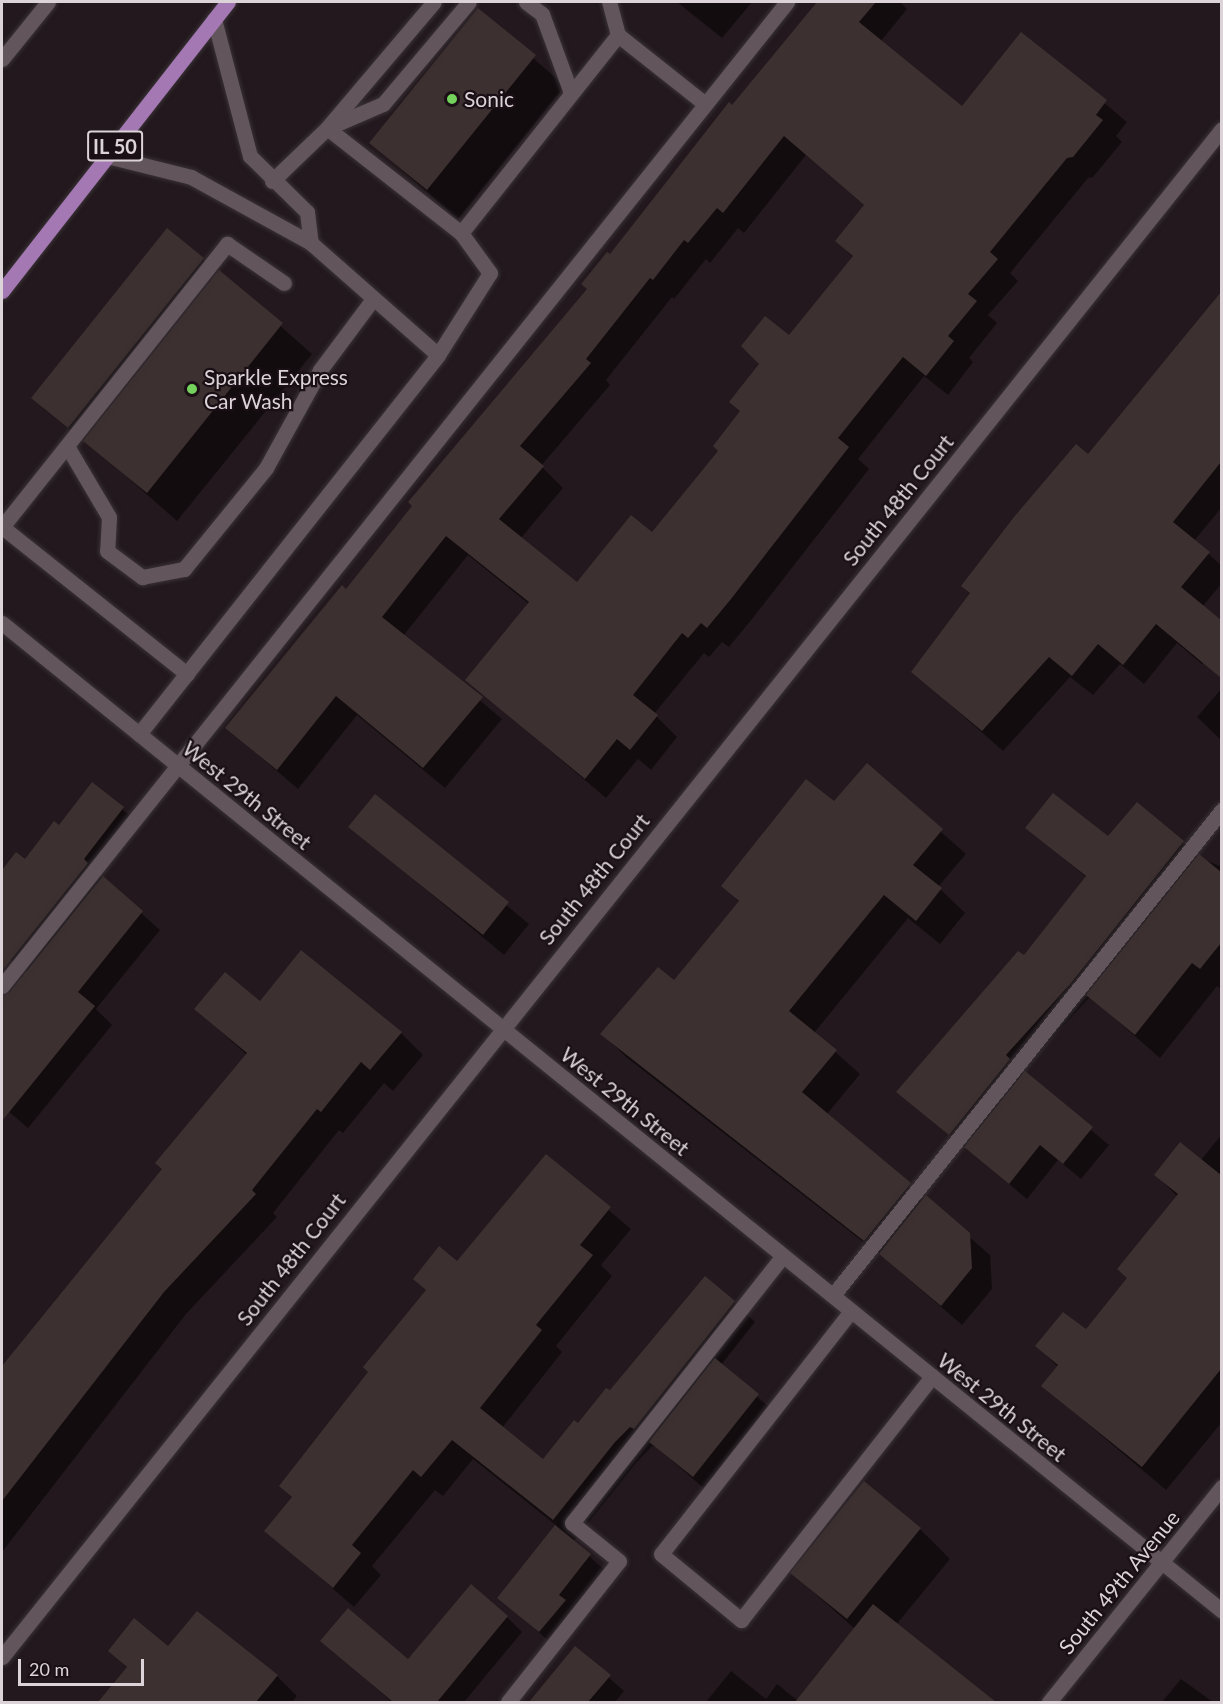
<!DOCTYPE html>
<html>
<head>
<meta charset="utf-8">
<style>
  body { margin:0 }
  #map { position:relative; width:1223px; height:1704px; overflow:hidden; background:#22181d; font-family:Lato,sans-serif }
  div>[style] { position:absolute }
  [style*='--x'] { left:calc(var(--x)*1px); top:calc(var(--y)*1px); width:calc(var(--w)*1px); rotate:calc(var(--a)*1deg) }
  .shadow>* { inset:0; background:#0007 }
  .building>* { inset:0; background:#3d3030 }
  .roads { filter:drop-shadow(0 0 2px #393236) drop-shadow(0 0 2px #393236) }
  .service>* { height:15px; margin:-7.5px; padding:0 7.5px; transform-origin:7.5px; border-radius:7.5px; background:#62555c }
  .minor>* { height:15px; margin:-7.5px; padding:0 7.5px; transform-origin:7.5px; border-radius:7.5px; background:#62555c }
  .primary>* { height:15px; margin:-7.5px; padding:0 7.5px; transform-origin:7.5px; border-radius:7.5px; background:#a478b3 }
  .dots>* { width:16px; height:16px; translate:-50% -50%; box-sizing:border-box; border:3px solid #190f14; border-radius:50% }
  span { translate:-50% -50%; white-space:nowrap; text-align:center; line-height:1.15; -webkit-text-stroke:4.5px #190f14; paint-order:stroke }
  .shield-label span { padding:2px 4px; background:#190f14; border:2px solid; border-radius:4px; -webkit-text-stroke-width:0 }
  .shield-label { font-size:20px; color:#dbd3d7; font-weight:700 }
  .poi-label { font-size:21px; color:#dbd3d7 }
  .left { translate:0 -50%; text-align:left }
  .street-label { font-size:21px; color:#dbd3d7 }
  .frame { position:absolute; inset:0; border:3px solid #dbd3d7; pointer-events:none }
  .scale { position:absolute; left:18px; top:1659px; width:126px; height:27px; box-sizing:border-box; border:3px solid #dbd3d7; border-top:0; padding-left:8px; font-size:18px; line-height:21px; white-space:nowrap; color:#dbd3d7; -webkit-text-stroke:4px #190f14; paint-order:stroke }
</style>
</head>
<body>
<div id="map">
  <div class="shadow">
    <div style="clip-path:polygon(677px 2px,752px 2px,722px 38px)"></div>
    <div style="clip-path:polygon(evenodd,819px 2px,900px 2px,907px 9px,881px 41px,963px 108px,1021px 34px,1127px 122px,1116px 136px,1122px 142px,1093px 177px,1088px 178px,1010px 273px,1018px 281px,988px 315px,997px 323px,969px 358px,973px 362px,948px 395px,924px 376px,858px 459px,869px 469px,752px 619px,729px 647px,722px 642px,709px 657px,704px 653px,654px 714px,677px 737px,651px 770px,638px 759px,606px 798px,467px 680px,529px 604px,468px 555px,403px 636px,502px 719px,445px 788px,357px 715px,298px 789px,227px 728px,346px 591px,819px 2px,806px 155px,865px 206px,837px 241px,853px 257px,789px 338px,720px 451px,652px 534px,577px 584px,521px 538px,563px 488px,541px 466px,610px 385px,606px 380px,672px 297px,674px 299px,706px 259px,710px 263px,738px 228px,744px 233px,806px 155px)"></div>
    <div style="clip-path:polygon(478px 10px,565px 86px,458px 219px,371px 143px)"></div>
    <div style="clip-path:polygon(203px 259px,213px 269px,79px 437px,43px 408px)"></div>
    <div style="clip-path:polygon(219px 272px,312px 354px,177px 521px,85px 440px)"></div>
    <div style="clip-path:polygon(1222px 298px,1222px 507px,1194px 541px,1222px 566px,1222px 583px,1203px 606px,1222px 624px,1222px 640px,1202px 664px,1177px 643px,1144px 684px,1120px 664px,1093px 695px,1070px 677px,1003px 751px,913px 672px,971px 594px,963px 586px,1088px 456px)"></div>
    <div style="clip-path:polygon(1222px 688px,1222px 741px,1197px 717px)"></div>
    <div style="clip-path:polygon(867px 766px,966px 854px,938px 887px,965px 913px,940px 944px,908px 918px,814px 1033px,860px 1074px,827px 1114px,990px 1255px,992px 1289px,962px 1325px,889px 1262px,626px 1057px,602px 1033px,674px 982px,740px 903px,723px 886px,834px 803px)"></div>
    <div style="clip-path:polygon(93px 784px,136px 821px,96px 873px,160px 930px,96px 1009px,112px 1025px,28px 1128px,7px 1110px,2px 1117px,2px 1014px,31px 974px,2px 954px,2px 874px,16px 854px,25px 861px,60px 827px)"></div>
    <div style="clip-path:polygon(375px 796px,529px 924px,504px 955px,350px 826px)"></div>
    <div style="clip-path:polygon(1138px 804px,1198px 857px,1222px 867px,1222px 990px,1217px 986px,1160px 1058px,1090px 997px,1021px 1072px,1109px 1145px,1081px 1179px,1058px 1160px,1027px 1199px,898px 1092px,1024px 957px,1087px 878px,1027px 827px,1108px 838px)"></div>
    <div style="clip-path:polygon(260px 1003px,401px 1033px,423px 1055px,393px 1091px,384px 1083px,343px 1133px,339px 1130px,273px 1213px,277px 1217px,186px 1314px,2px 1552px,2px 1368px,164px 1170px,247px 1055px,196px 1009px)"></div>
    <div style="clip-path:polygon(1222px 1134px,1222px 1422px,1166px 1490px,1043px 1386px,1058px 1367px,1037px 1346px,1086px 1332px,1128px 1278px,1178px 1197px,1156px 1175px,1201px 1160px)"></div>
    <div style="clip-path:polygon(546px 1157px,631px 1229px,601px 1265px,612px 1276px,556px 1346px,562px 1352px,502px 1428px,543px 1461px,610px 1393px,734px 1302px,755px 1322px,721px 1365px,779px 1416px,714px 1497px,656px 1447px,652px 1446px,636px 1463px,573px 1542px,607px 1572px,557px 1648px,499px 1598px,557px 1526px,473px 1459px,443px 1496px,435px 1490px,372px 1566px,381px 1575px,354px 1607px,266px 1531px,293px 1498px,281px 1486px)"></div>
    <div style="clip-path:polygon(920px 1529px,950px 1559px,896px 1625px,989px 1702px,706px 1702px,731px 1671px,766px 1699px,777px 1684px,798px 1701px,855px 1629px,792px 1573px)"></div>
    <div style="clip-path:polygon(507px 1617px,522px 1632px,464px 1702px,392px 1702px,322px 1641px,408px 1661px)"></div>
    <div style="clip-path:polygon(169px 1648px,277px 1676px,297px 1696px,292px 1702px,100px 1702px,128px 1669px,110px 1651px)"></div>
    <div style="clip-path:polygon(575px 1648px,624px 1691px,615px 1702px,531px 1702px)"></div>
    <div style="clip-path:polygon(1181px 1679px,1213px 1702px,1162px 1702px)"></div>
  </div>
  <div class="building">
    <div style="clip-path:polygon(evenodd,817px 2px,876px 2px,859px 22px,962px 106px,1021px 32px,1107px 100px,1096px 115px,1103px 120px,1073px 157px,1067px 158px,990px 252px,998px 259px,968px 294px,977px 301px,948px 336px,954px 341px,926px 376px,903px 357px,838px 438px,849px 447px,731px 599px,707px 628px,701px 623px,688px 638px,682px 633px,633px 695px,658px 715px,630px 750px,617px 739px,585px 779px,465px 680px,529px 602px,446px 536px,382px 617px,483px 697px,423px 768px,336px 696px,277px 770px,225px 728px,342px 585px,346px 589px,412px 506px,408px 502px,587px 289px,581px 284px,607px 252px,610px 254px,729px 102px,732px 105px,817px 2px,784px 136px,864px 205px,835px 241px,853px 256px,789px 335px,765px 316px,741px 346px,759px 364px,729px 402px,740px 411px,713px 446px,718px 451px,652px 532px,631px 515px,577px 582px,499px 519px,544px 466px,520px 446px,591px 363px,586px 359px,650px 278px,653px 280px,684px 240px,688px 243px,717px 208px,723px 213px,784px 136px)"></div>
    <div style="clip-path:polygon(478px 8px,536px 55px,427px 190px,369px 143px)"></div>
    <div style="clip-path:polygon(167px 228px,204px 258px,68px 428px,31px 398px)"></div>
    <div style="clip-path:polygon(219px 270px,283px 323px,147px 493px,83px 441px)"></div>
    <div style="clip-path:polygon(1221px 292px,1221px 462px,1173px 522px,1210px 552px,1181px 587px,1221px 620px,1221px 678px,1156px 624px,1123px 665px,1098px 644px,1072px 676px,1049px 657px,982px 731px,911px 672px,970px 593px,961px 586px,1014px 517px,1076px 444px,1088px 454px)"></div>
    <div style="clip-path:polygon(867px 763px,943px 829px,913px 865px,942px 888px,916px 921px,884px 895px,789px 1011px,837px 1050px,802px 1092px,911px 1183px,864px 1241px,600px 1034px,658px 967px,674px 980px,739px 901px,721px 886px,806px 779px,834px 801px)"></div>
    <div style="clip-path:polygon(92px 782px,124px 807px,84px 859px,88px 863px,2px 971px,2px 870px,16px 852px,25px 859px,54px 821px,59px 825px)"></div>
    <div style="clip-path:polygon(1053px 793px,1108px 836px,1137px 802px,1184px 841px,1071px 983px,1006px 1055px,1010px 1059px,949px 1135px,896px 1092px,1018px 951px,1024px 955px,1086px 876px,1025px 828px)"></div>
    <div style="clip-path:polygon(375px 794px,509px 902px,483px 935px,348px 827px)"></div>
    <div style="clip-path:polygon(1199px 854px,1221px 872px,1221px 943px,1200px 969px,1192px 963px,1135px 1035px,1086px 995px)"></div>
    <div style="clip-path:polygon(103px 876px,143px 911px,78px 992px,95px 1006px,2px 1121px,2px 996px,10px 992px)"></div>
    <div style="clip-path:polygon(301px 950px,402px 1032px,370px 1070px,361px 1062px,321px 1112px,317px 1109px,252px 1190px,256px 1194px,164px 1292px,2px 1501px,2px 1366px,162px 1169px,155px 1163px,247px 1053px,194px 1009px,225px 972px,260px 1001px)"></div>
    <div style="clip-path:polygon(1025px 1071px,1093px 1127px,1063px 1164px,1040px 1145px,1009px 1184px,964px 1147px)"></div>
    <div style="clip-path:polygon(1180px 1142px,1221px 1175px,1221px 1369px,1142px 1467px,1041px 1386px,1058px 1365px,1035px 1346px,1063px 1312px,1086px 1329px,1127px 1278px,1117px 1269px,1178px 1194px,1154px 1175px)"></div>
    <div style="clip-path:polygon(546px 1154px,611px 1207px,580px 1245px,593px 1255px,536px 1325px,542px 1330px,480px 1408px,543px 1459px,574px 1420px,578px 1423px,606px 1388px,610px 1390px,705px 1276px,735px 1301px,634px 1429px,630px 1427px,615px 1442px,553px 1520px,452px 1440px,421px 1477px,413px 1470px,352px 1545px,361px 1553px,333px 1588px,264px 1531px,292px 1497px,279px 1486px,368px 1372px,363px 1367px,426px 1290px,413px 1279px,439px 1246px,457px 1261px)"></div>
    <div style="clip-path:polygon(926px 1195px,970px 1233px,972px 1268px,941px 1306px,879px 1254px)"></div>
    <div style="clip-path:polygon(715px 1358px,759px 1394px,693px 1477px,649px 1442px)"></div>
    <div style="clip-path:polygon(864px 1481px,921px 1528px,847px 1619px,790px 1573px)"></div>
    <div style="clip-path:polygon(555px 1525px,591px 1554px,559px 1595px,566px 1600px,539px 1632px,497px 1598px)"></div>
    <div style="clip-path:polygon(471px 1584px,508px 1616px,437px 1702px,393px 1702px,320px 1641px,348px 1608px,408px 1659px)"></div>
    <div style="clip-path:polygon(873px 1604px,996px 1702px,795px 1702px)"></div>
    <div style="clip-path:polygon(197px 1611px,278px 1675px,256px 1702px,98px 1702px,127px 1667px,108px 1651px,134px 1618px,168px 1646px)"></div>
    <div style="clip-path:polygon(575px 1646px,611px 1675px,588px 1702px,529px 1702px)"></div>
  </div>
  <div class="roads">
    <div class="service">
      <div style="--x:526;--y:2;--w:20;--a:37"></div>
      <div style="--x:542;--y:14;--w:84;--a:69.8"></div>
      <div style="--x:214;--y:19;--w:142;--a:75.3"></div>
      <div style="--x:250;--y:156;--w:80;--a:44.5"></div>
      <div style="--x:307;--y:212;--w:31;--a:83"></div>
      <div style="--x:618;--y:35;--w:111;--a:38.4"></div>
      <div style="--x:2;--y:59;--w:73;--a:-51.1"></div>
      <div style="--x:107;--y:156;--w:87;--a:14"></div>
      <div style="--x:191;--y:177;--w:137;--a:28.8"></div>
      <div style="--x:311;--y:243;--w:169;--a:41.4"></div>
      <div style="--x:272;--y:181;--w:76;--a:-43.9"></div>
      <div style="--x:327;--y:128;--w:61;--a:-23.2"></div>
      <div style="--x:383;--y:104;--w:133;--a:-49.9"></div>
      <div style="--x:461;--y:233;--w:253;--a:-51.6"></div>
      <div style="--x:618;--y:35;--w:34;--a:-105"></div>
      <div style="--x:67;--y:446;--w:82;--a:59.4"></div>
      <div style="--x:109;--y:517;--w:34;--a:93"></div>
      <div style="--x:107;--y:551;--w:44;--a:36.6"></div>
      <div style="--x:142;--y:577;--w:43;--a:-10.8"></div>
      <div style="--x:184;--y:569;--w:130;--a:-50.9"></div>
      <div style="--x:266;--y:468;--w:112;--a:-61.1"></div>
      <div style="--x:320;--y:370;--w:89;--a:-53.3"></div>
      <div style="--x:187;--y:674;--w:236;--a:-141.5"></div>
      <div style="--x:2;--y:527;--w:362;--a:-51.5"></div>
      <div style="--x:227;--y:244;--w:69;--a:34.4"></div>
      <div style="--x:139;--y:734;--w:483;--a:-51.7"></div>
      <div style="--x:438;--y:355;--w:97;--a:-57.6"></div>
      <div style="--x:490;--y:273;--w:49;--a:-125.9"></div>
      <div style="--x:461;--y:233;--w:170;--a:-141.9"></div>
      <div style="--x:327;--y:128;--w:165;--a:-49.7"></div>
      <div style="--x:2;--y:986;--w:1259;--a:-51.42"></div>
      <div style="--x:833;--y:1295;--w:622;--a:-51.27"></div>
      <div style="--x:851;--y:1311;--w:308;--a:128"></div>
      <div style="--x:661;--y:1554;--w:104;--a:39.5"></div>
      <div style="--x:741;--y:1620;--w:310;--a:-51.9"></div>
      <div style="--x:508;--y:1702;--w:179;--a:-51.8"></div>
      <div style="--x:619;--y:1561;--w:60;--a:-141"></div>
      <div style="--x:572;--y:1523;--w:340;--a:-51.7"></div>
    </div>
    <div class="minor">
      <div style="--x:2;--y:623;--w:1570;--a:39"></div>
      <div style="--x:2;--y:1657;--w:1955;--a:-51.4"></div>
      <div style="--x:1049;--y:1702;--w:276;--a:-51.2"></div>
    </div>
    <div class="primary">
      <div style="--x:2;--y:291;--w:367;--a:-52"></div>
    </div>
  </div>
  <div class="dots">
    <div style="left:452px;top:99px;background:#74d25c"></div>
    <div style="left:192px;top:389px;background:#74d25c"></div>
  </div>
  <div class="shield-label">
    <span style="left:115px;top:146px">IL 50</span>
  </div>
  <div class="poi-label">
    <span class="left" style="left:464px;top:99px">Sonic</span>
    <span class="left" style="left:204px;top:389px">Sparkle Express<br>Car Wash</span>
  </div>
  <div class="street-label">
    <span style="left:898px;top:500px;rotate:-51deg">South 48th Court</span>
    <span style="left:247px;top:795px;rotate:39deg">West 29th Street</span>
    <span style="left:594px;top:879px;rotate:-51deg">South 48th Court</span>
    <span style="left:625px;top:1101px;rotate:39deg">West 29th Street</span>
    <span style="left:291px;top:1259px;rotate:-52deg">South 48th Court</span>
    <span style="left:1002px;top:1407px;rotate:39deg">West 29th Street</span>
    <span style="left:1119px;top:1582px;rotate:-51deg">South 49th Avenue</span>
  </div>
  <div class="frame"></div>
  <div class="scale">20 m</div>
</div>
</body>
</html>
